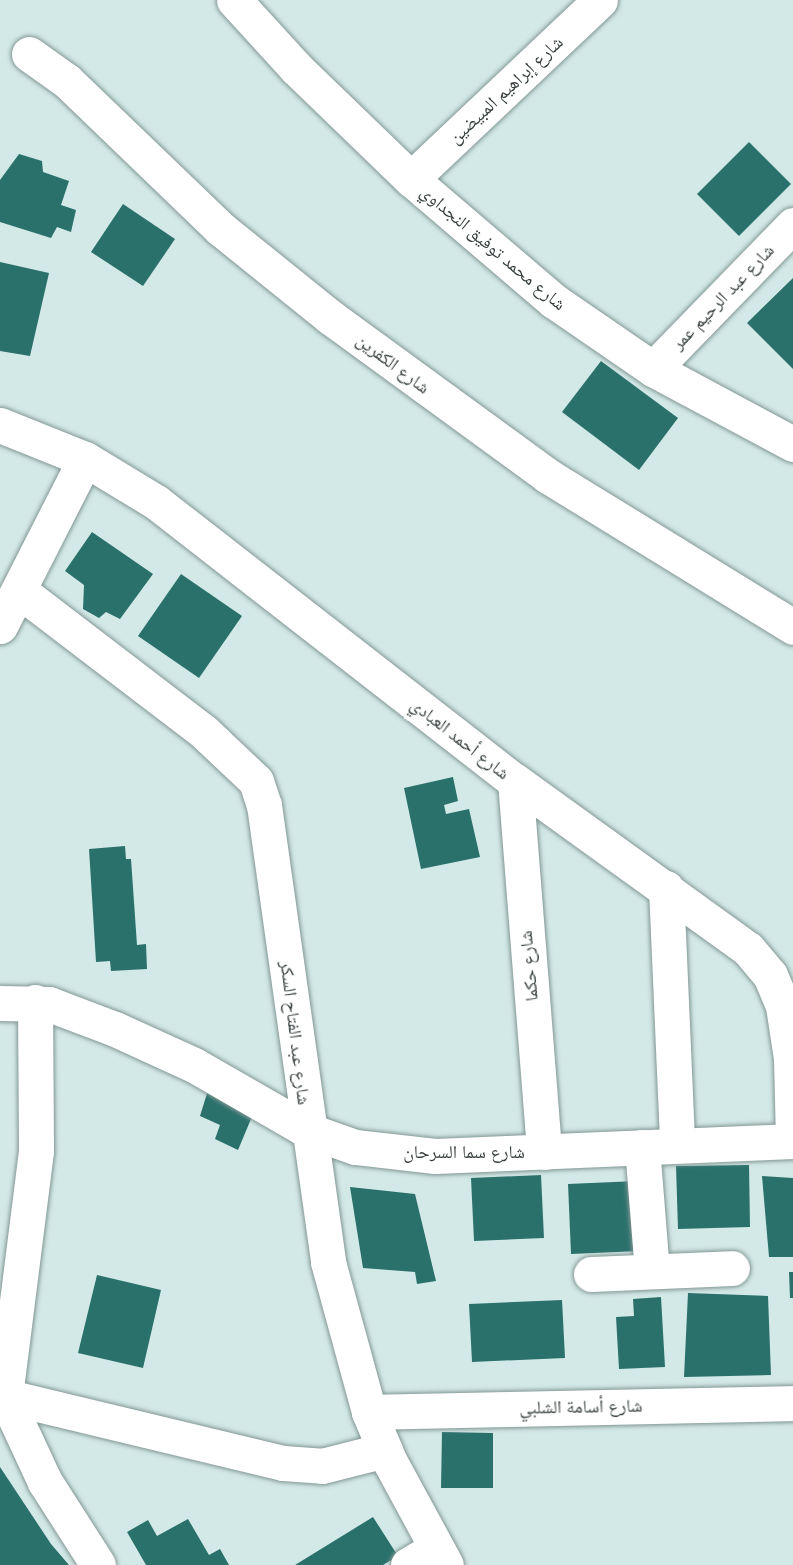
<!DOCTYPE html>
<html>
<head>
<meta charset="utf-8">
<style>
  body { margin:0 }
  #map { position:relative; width:793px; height:1565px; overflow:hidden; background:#d3e9e7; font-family:Quicksand,"Noto Naskh Arabic",sans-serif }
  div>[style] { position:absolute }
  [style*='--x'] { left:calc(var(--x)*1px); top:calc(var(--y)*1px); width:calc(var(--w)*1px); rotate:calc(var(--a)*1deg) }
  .building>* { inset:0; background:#2a716c }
  .roads { filter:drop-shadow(0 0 2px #839795) drop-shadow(0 0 2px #839795) }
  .minor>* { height:35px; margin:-17.5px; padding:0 17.5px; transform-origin:17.5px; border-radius:17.5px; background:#fff }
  span { translate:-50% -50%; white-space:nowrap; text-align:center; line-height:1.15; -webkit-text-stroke:7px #fff; paint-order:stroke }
  .street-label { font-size:18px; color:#363f3e }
</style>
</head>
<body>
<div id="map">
  <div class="building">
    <div style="clip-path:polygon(749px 142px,791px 184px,739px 236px,697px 194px)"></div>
    <div style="clip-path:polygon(19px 154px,42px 161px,43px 172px,69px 181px,61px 205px,76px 210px,71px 232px,57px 227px,51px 238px,0 222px,0 180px)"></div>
    <div style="clip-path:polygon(123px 204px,175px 239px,143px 286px,91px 252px)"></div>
    <div style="clip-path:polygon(0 262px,49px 273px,30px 356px,0 351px)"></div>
    <div style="clip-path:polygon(793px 278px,793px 369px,747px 323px)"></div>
    <div style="clip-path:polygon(601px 361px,678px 418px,639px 470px,562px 412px)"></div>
    <div style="clip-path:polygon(92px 532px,153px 574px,120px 619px,106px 612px,99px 618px,83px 609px,84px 585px,65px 571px)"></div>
    <div style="clip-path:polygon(181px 574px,242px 616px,199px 678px,138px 636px)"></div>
    <div style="clip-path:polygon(453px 777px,458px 801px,444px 805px,446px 814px,469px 809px,480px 857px,421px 869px,404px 788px)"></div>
    <div style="clip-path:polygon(125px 846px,126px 859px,131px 859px,137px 945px,146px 944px,147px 969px,111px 971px,110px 961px,96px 962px,89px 849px)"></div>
    <div style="clip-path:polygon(209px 1087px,256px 1107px,238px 1150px,215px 1139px,220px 1125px,200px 1116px)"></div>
    <div style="clip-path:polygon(749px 1165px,750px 1227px,678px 1229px,676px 1166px)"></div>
    <div style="clip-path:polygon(541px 1175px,544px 1238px,474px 1241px,471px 1178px)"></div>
    <div style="clip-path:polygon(762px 1176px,793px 1178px,793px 1257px,769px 1257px)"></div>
    <div style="clip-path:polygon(637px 1181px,640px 1251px,571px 1254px,568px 1184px)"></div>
    <div style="clip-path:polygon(350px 1187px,415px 1194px,436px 1281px,417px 1284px,415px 1272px,363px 1268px)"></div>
    <div style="clip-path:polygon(789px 1272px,793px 1272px,793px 1298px,790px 1298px)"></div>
    <div style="clip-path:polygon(97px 1275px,161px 1290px,143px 1368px,78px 1353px)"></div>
    <div style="clip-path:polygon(688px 1293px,768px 1296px,771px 1375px,684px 1377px)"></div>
    <div style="clip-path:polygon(661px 1297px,665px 1367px,619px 1369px,616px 1317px,634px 1316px,633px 1299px)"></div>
    <div style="clip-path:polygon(562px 1300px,565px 1358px,472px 1362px,469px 1304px)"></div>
    <div style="clip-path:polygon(442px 1432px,493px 1433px,493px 1488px,441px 1488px)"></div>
    <div style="clip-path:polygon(0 1467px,51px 1544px,69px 1565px,0 1565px)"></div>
    <div style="clip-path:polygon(373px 1517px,398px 1556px,383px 1565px,295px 1565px)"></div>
    <div style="clip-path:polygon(188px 1519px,209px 1555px,220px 1549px,229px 1565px,146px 1565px,127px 1532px,148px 1520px,157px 1536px)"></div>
  </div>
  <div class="roads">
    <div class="minor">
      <div style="--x:234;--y:0;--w:92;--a:47.6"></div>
      <div style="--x:296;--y:68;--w:160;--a:44"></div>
      <div style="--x:411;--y:179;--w:188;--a:40.5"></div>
      <div style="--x:554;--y:301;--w:120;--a:34.5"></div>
      <div style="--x:653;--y:369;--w:159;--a:28.2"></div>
      <div style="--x:29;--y:54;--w:47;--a:35.4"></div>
      <div style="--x:67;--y:81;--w:214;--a:43.9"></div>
      <div style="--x:221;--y:229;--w:140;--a:38.9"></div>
      <div style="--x:330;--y:317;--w:270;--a:36.1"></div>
      <div style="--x:548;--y:476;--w:288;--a:31.6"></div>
      <div style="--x:411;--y:179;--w:260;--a:-43.4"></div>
      <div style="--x:653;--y:369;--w:201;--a:-45.8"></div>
      <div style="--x:0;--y:425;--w:92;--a:21.8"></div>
      <div style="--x:85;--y:459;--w:83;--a:31.2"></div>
      <div style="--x:156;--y:502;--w:455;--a:37.9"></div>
      <div style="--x:515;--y:781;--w:287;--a:35.8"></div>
      <div style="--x:748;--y:949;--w:34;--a:50"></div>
      <div style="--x:770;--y:975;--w:34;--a:67"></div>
      <div style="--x:783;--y:1006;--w:53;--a:81.3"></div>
      <div style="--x:791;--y:1058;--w:83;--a:88.6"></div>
      <div style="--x:793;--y:1141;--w:358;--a:177.6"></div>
      <div style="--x:435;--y:1156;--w:81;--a:-173.6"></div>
      <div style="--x:355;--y:1147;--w:51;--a:-160.5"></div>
      <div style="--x:307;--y:1130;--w:130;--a:-150.1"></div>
      <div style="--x:194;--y:1065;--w:87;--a:-155.5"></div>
      <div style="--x:115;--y:1029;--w:71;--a:-159.3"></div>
      <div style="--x:49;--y:1004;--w:49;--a:-178.8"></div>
      <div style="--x:21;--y:592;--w:230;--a:37.4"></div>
      <div style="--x:204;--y:732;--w:71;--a:43.3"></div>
      <div style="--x:256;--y:781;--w:25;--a:72"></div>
      <div style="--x:264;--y:805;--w:461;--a:82"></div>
      <div style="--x:328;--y:1262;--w:156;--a:74.7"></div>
      <div style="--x:369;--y:1412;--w:52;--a:67.4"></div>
      <div style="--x:389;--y:1460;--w:119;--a:61.5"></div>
      <div style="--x:0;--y:626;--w:187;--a:-63"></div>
      <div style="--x:515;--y:781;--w:372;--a:85.5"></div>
      <div style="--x:666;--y:888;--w:257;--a:87.5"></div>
      <div style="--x:35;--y:1002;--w:149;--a:89.6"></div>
      <div style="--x:36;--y:1151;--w:247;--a:97.2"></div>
      <div style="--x:5;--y:1396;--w:95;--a:65.1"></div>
      <div style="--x:45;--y:1482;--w:98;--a:57.4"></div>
      <div style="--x:642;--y:1147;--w:124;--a:85.4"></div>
      <div style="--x:591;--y:1274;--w:141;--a:-2.4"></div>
      <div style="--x:0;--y:1395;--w:291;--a:13.5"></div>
      <div style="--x:283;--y:1463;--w:39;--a:4"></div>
      <div style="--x:322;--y:1466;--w:65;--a:-14.3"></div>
      <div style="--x:369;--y:1412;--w:424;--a:-1.2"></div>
      <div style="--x:408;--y:1565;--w:31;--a:-31"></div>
    </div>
  </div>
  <div class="street-label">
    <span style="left:506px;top:90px;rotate:-43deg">شارع إبراهيم المبيضين</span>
    <span style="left:493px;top:248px;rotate:40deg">شارع محمد توفيق النجداوي</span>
    <span style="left:723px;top:297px;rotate:-46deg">شارع عبد الرحيم عمر</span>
    <span style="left:393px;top:364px;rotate:37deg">شارع الكفرين</span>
    <span style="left:460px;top:739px;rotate:38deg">شارع أحمد العبادي</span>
    <span style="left:529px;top:966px;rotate:-95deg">شارع حكما</span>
    <span style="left:295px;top:1033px;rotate:83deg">شارع عبد الفتاح السكر</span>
    <span style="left:464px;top:1152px">شارع سما السرحان</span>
    <span style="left:581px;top:1407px;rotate:-1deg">شارع أسامة الشلبي</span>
  </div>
</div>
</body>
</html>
